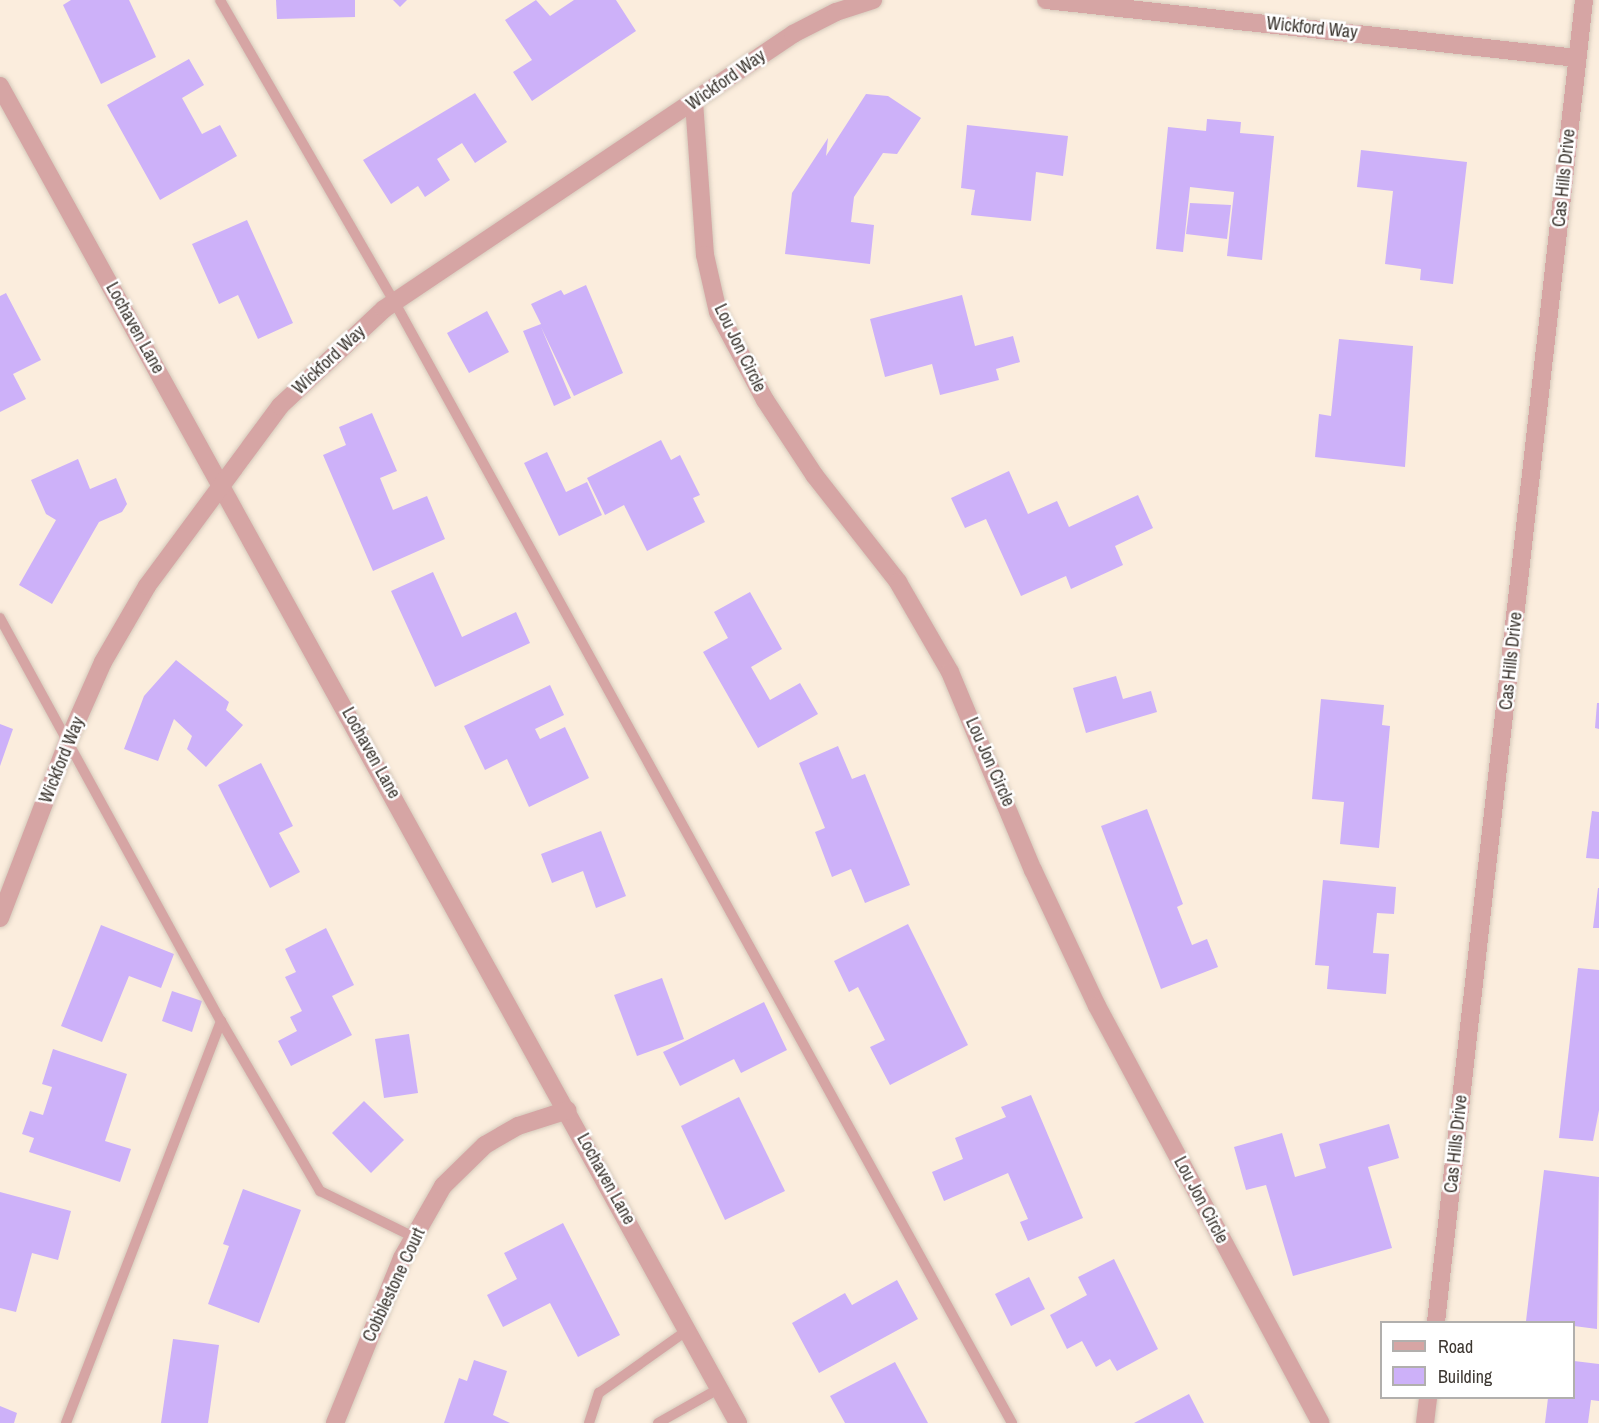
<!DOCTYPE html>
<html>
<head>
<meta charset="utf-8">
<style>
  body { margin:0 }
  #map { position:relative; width:1599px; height:1423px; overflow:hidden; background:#fbeddd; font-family:"Archivo Narrow",sans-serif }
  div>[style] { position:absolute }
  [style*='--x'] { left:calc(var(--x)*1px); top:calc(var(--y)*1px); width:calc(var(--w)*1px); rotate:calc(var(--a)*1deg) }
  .building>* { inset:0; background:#cdb1f9 }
  .roads { filter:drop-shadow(0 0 2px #d5c9bb) drop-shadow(0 0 2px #d5c9bb) }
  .lane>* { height:10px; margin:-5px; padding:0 5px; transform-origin:5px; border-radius:5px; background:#d6a5a4 }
  .street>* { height:18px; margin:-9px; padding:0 9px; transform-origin:9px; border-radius:9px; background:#d6a5a4 }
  span { translate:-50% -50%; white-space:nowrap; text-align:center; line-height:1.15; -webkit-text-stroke:5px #fff; paint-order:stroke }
  .street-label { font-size:18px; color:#3d3731 }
  .legend { position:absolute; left:1380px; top:1321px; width:195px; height:78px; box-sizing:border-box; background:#fff; border:2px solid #b1afad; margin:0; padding:8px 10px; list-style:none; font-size:18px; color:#3d3731 }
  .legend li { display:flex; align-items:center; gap:12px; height:30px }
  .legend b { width:30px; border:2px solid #b1afad }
</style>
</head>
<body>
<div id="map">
  <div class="building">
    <div style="clip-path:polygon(71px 0,129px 0,156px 57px,101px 84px,63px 5px)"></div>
    <div style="clip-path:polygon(276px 0,355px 0,355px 17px,277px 19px)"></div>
    <div style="clip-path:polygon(393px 0,407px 0,400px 7px)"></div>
    <div style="clip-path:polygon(536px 0,550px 16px,574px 0,616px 0,636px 31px,532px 101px,513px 72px,532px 60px,505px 20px)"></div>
    <div style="clip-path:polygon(189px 59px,204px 85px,182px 98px,202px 134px,220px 125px,237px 156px,160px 200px,107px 105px)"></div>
    <div style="clip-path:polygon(475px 93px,507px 142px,475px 163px,462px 143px,437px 159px,450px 180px,425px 197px,418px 186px,391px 204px,363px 160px)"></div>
    <div style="clip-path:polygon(866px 94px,888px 96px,921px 118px,897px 154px,883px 153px,854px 197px,851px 222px,874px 225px,870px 264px,785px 254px,792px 193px,828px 138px,826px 156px)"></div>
    <div style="clip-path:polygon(1207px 119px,1241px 122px,1240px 133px,1274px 136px,1262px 260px,1227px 256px,1234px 192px,1190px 187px,1183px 252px,1156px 249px,1168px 127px,1206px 131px)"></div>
    <div style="clip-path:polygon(967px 125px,1068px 136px,1063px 176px,1036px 172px,1031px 221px,971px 215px,975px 190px,961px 188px)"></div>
    <div style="clip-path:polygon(1361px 150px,1467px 162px,1453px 284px,1420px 280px,1421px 269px,1385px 264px,1393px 191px,1357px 187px)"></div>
    <div style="clip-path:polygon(1190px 203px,1231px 205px,1227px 239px,1186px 234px)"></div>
    <div style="clip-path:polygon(247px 220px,293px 323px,258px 339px,238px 295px,219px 304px,192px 244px)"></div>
    <div style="clip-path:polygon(586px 285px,623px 373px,574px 396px,541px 327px,571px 398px,554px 406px,523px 331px,541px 324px,531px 304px,561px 290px,564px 295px)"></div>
    <div style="clip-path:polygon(6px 293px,41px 360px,13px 374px,26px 399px,0 412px,0 296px)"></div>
    <div style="clip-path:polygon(962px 295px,975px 346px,1013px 336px,1020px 362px,996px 369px,999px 380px,940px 395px,932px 364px,885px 377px,870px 319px)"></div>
    <div style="clip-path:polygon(487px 311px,509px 352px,469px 373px,447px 333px)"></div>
    <div style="clip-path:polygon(1339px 339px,1413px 346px,1405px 467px,1315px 457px,1319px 414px,1331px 416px)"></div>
    <div style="clip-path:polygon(372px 413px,397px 471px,380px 478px,393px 510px,427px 496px,445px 539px,373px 571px,323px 455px,346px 445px,339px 427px)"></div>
    <div style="clip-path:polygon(661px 440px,671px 460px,680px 455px,700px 495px,693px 498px,705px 522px,647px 551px,624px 505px,605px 515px,587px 478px)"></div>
    <div style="clip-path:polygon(547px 452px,566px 492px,587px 482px,602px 515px,559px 536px,524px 463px)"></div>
    <div style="clip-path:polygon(78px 459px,90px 489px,116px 478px,127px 504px,122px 512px,99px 522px,52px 604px,19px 585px,56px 520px,46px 514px,31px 480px)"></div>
    <div style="clip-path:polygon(1009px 471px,1028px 514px,1057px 501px,1069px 527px,1138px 495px,1153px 528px,1115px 546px,1123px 565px,1071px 589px,1066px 576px,1021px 596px,986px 519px,965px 528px,951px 498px)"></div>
    <div style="clip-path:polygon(433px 572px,462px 637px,516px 612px,530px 643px,435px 687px,391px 591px)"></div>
    <div style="clip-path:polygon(750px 592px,782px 649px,751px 667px,770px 700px,800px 683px,818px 714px,758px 748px,703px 652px,728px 638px,714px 612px)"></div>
    <div style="clip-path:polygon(176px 660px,229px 702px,226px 710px,243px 725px,206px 767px,187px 749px,192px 736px,174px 719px,158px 761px,124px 749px,144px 696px)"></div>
    <div style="clip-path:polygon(1116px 676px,1123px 699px,1151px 691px,1157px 712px,1086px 733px,1073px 688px)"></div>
    <div style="clip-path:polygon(550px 685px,564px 715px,535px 729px,540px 739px,565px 727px,589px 778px,529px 807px,507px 759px,485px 770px,464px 726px)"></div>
    <div style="clip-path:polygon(1321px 699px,1384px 705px,1382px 725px,1390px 726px,1379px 848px,1340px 844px,1344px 802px,1312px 799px)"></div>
    <div style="clip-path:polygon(1597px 703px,1599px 703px,1599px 729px,1595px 728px)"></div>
    <div style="clip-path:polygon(0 724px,13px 729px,0 766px)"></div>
    <div style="clip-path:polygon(838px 746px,852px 779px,865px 774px,910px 885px,865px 903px,851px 869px,832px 877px,815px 832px,825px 828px,799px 763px)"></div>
    <div style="clip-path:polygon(261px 763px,293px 826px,279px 833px,300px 872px,270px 888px,218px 785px)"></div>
    <div style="clip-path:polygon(1147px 809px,1183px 904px,1177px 907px,1192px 945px,1207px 939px,1218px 967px,1161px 989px,1101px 826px)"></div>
    <div style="clip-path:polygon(1592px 811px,1599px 812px,1599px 859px,1586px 858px)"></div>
    <div style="clip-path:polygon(601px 831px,626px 896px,596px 908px,583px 871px,552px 883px,541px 854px)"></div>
    <div style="clip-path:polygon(1323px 880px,1396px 887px,1394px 914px,1377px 913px,1373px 953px,1389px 954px,1386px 994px,1327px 989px,1329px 966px,1315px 965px)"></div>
    <div style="clip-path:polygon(1598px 888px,1599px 888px,1599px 928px,1593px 928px)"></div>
    <div style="clip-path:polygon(908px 924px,968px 1045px,890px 1085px,870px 1047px,885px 1040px,858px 987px,849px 992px,834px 961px)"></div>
    <div style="clip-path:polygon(101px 925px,174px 954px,161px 988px,129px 976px,102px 1042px,61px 1026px)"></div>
    <div style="clip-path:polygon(326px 928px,354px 985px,332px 996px,352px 1035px,291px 1066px,278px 1041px,297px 1031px,290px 1017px,302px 1011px,285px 977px,296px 972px,285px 949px)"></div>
    <div style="clip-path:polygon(1578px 968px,1599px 970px,1599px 1110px,1593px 1141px,1559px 1138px)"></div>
    <div style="clip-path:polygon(662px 978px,684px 1039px,637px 1056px,614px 995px)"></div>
    <div style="clip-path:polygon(172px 991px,202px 1001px,192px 1032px,162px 1021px)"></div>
    <div style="clip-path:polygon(764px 1002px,787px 1050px,741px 1073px,734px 1059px,680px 1086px,663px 1052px)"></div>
    <div style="clip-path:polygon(409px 1034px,418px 1093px,384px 1098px,375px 1039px)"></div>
    <div style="clip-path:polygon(53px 1049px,127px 1074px,105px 1141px,131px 1149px,120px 1182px,29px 1152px,34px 1138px,22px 1134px,30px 1111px,43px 1115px,52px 1087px,42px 1084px)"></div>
    <div style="clip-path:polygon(1031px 1095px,1083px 1218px,1028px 1241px,1020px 1222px,1028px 1219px,1008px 1173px,944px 1201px,932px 1172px,963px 1159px,955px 1138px,1006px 1117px,1001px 1107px)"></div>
    <div style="clip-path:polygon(739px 1097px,785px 1191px,725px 1220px,681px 1126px)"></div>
    <div style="clip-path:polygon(364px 1101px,404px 1140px,371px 1173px,332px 1133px)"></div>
    <div style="clip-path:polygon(1389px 1124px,1399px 1158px,1368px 1167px,1392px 1248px,1293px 1276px,1266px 1185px,1246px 1190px,1234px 1147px,1282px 1133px,1295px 1177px,1326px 1168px,1319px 1144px)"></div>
    <div style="clip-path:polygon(1544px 1170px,1599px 1177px,1597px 1329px,1574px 1326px,1574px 1322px,1526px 1321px)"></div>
    <div style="clip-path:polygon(243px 1189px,301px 1210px,259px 1323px,208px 1304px,229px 1246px,223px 1244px)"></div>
    <div style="clip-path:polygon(0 1192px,71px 1211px,58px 1260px,32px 1253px,16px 1312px,0 1308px)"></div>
    <div style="clip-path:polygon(563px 1223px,620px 1335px,578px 1357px,550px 1303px,503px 1327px,487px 1295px,517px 1279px,504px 1253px)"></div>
    <div style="clip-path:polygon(1114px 1259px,1158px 1349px,1117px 1371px,1110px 1359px,1096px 1367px,1082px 1341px,1067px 1349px,1050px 1315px,1087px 1295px,1078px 1277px)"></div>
    <div style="clip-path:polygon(1029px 1277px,1045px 1309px,1011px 1326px,995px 1294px)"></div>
    <div style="clip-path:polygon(897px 1280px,918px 1319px,819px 1373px,792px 1323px,845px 1293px,852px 1305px)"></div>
    <div style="clip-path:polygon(173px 1339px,219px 1345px,208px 1423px,161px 1423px)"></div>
    <div style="clip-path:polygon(474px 1360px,507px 1371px,493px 1415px,510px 1423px,444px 1423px,459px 1378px,467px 1381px)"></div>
    <div style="clip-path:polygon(1574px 1361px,1599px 1364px,1599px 1401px,1591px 1400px,1588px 1423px,1545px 1423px,1548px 1398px,1574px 1398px)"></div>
    <div style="clip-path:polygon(895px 1362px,928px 1423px,845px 1423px,830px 1396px)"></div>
    <div style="clip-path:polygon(1189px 1394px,1204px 1423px,1134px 1423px)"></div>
    <div style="clip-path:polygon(0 1406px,17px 1413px,14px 1423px,0 1423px)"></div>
  </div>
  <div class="roads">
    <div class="lane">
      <div style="--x:220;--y:0;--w:350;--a:60"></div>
      <div style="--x:395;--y:303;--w:1279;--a:61.15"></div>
      <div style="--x:0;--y:618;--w:460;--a:61.3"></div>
      <div style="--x:221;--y:1021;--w:197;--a:59.8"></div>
      <div style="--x:320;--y:1191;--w:105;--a:26.1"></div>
      <div style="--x:66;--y:1423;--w:431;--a:-68.9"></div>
      <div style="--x:589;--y:1423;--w:32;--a:-72"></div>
      <div style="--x:599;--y:1393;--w:110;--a:-35.4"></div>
      <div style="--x:658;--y:1423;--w:71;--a:-29.4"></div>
    </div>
    <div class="street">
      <div style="--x:1046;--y:0;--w:534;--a:6.23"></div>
      <div style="--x:0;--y:86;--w:1527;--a:61.1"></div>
      <div style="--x:694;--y:102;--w:153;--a:85.9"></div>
      <div style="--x:705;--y:255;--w:58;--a:77.2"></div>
      <div style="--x:718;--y:312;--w:100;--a:61.9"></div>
      <div style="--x:765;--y:400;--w:91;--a:56.7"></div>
      <div style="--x:815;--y:476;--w:135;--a:51.9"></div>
      <div style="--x:898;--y:582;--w:104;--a:60"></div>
      <div style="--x:950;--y:672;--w:215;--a:67.3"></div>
      <div style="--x:1033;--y:870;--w:150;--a:64.8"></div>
      <div style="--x:1097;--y:1006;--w:473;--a:61.8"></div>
      <div style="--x:0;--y:918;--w:190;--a:-69"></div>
      <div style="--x:68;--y:741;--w:86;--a:-66.1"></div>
      <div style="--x:103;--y:662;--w:88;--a:-59.9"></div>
      <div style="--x:147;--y:586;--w:224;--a:-53.5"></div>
      <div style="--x:280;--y:406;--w:142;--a:-43"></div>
      <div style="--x:384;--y:309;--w:493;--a:-33.9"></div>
      <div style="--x:793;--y:34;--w:48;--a:-27.1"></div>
      <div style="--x:836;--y:12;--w:39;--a:-18"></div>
      <div style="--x:1436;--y:1322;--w:1330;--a:-83.61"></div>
      <div style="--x:335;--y:1423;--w:178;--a:-67.9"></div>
      <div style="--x:402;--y:1258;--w:83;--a:-60.3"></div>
      <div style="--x:443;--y:1186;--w:59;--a:-44.3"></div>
      <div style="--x:485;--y:1145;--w:38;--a:-30"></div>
      <div style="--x:518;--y:1126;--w:52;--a:-17.7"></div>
      <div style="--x:1425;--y:1423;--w:25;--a:-83"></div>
    </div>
  </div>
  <div class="street-label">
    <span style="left:1312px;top:28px;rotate:6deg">Wickford Way</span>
    <span style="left:726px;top:80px;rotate:-35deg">Wickford Way</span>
    <span style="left:1564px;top:178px;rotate:-84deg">Cas Hills Drive</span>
    <span style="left:135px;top:328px;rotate:61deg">Lochaven Lane</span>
    <span style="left:740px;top:348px;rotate:64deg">Lou Jon Circle</span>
    <span style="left:329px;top:360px;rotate:-43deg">Wickford Way</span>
    <span style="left:1511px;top:661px;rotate:-84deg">Cas Hills Drive</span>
    <span style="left:371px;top:753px;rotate:61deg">Lochaven Lane</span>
    <span style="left:62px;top:760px;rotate:-68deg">Wickford Way</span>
    <span style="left:990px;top:762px;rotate:66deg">Lou Jon Circle</span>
    <span style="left:1456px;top:1144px;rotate:-84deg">Cas Hills Drive</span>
    <span style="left:606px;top:1179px;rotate:61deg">Lochaven Lane</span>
    <span style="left:1201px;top:1200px;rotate:62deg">Lou Jon Circle</span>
    <span style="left:394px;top:1285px;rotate:-65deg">Cobblestone Court</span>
  </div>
  <ul class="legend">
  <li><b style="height:8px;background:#d6a5a4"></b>Road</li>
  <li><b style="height:16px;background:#cdb1f9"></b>Building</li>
  </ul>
</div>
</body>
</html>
